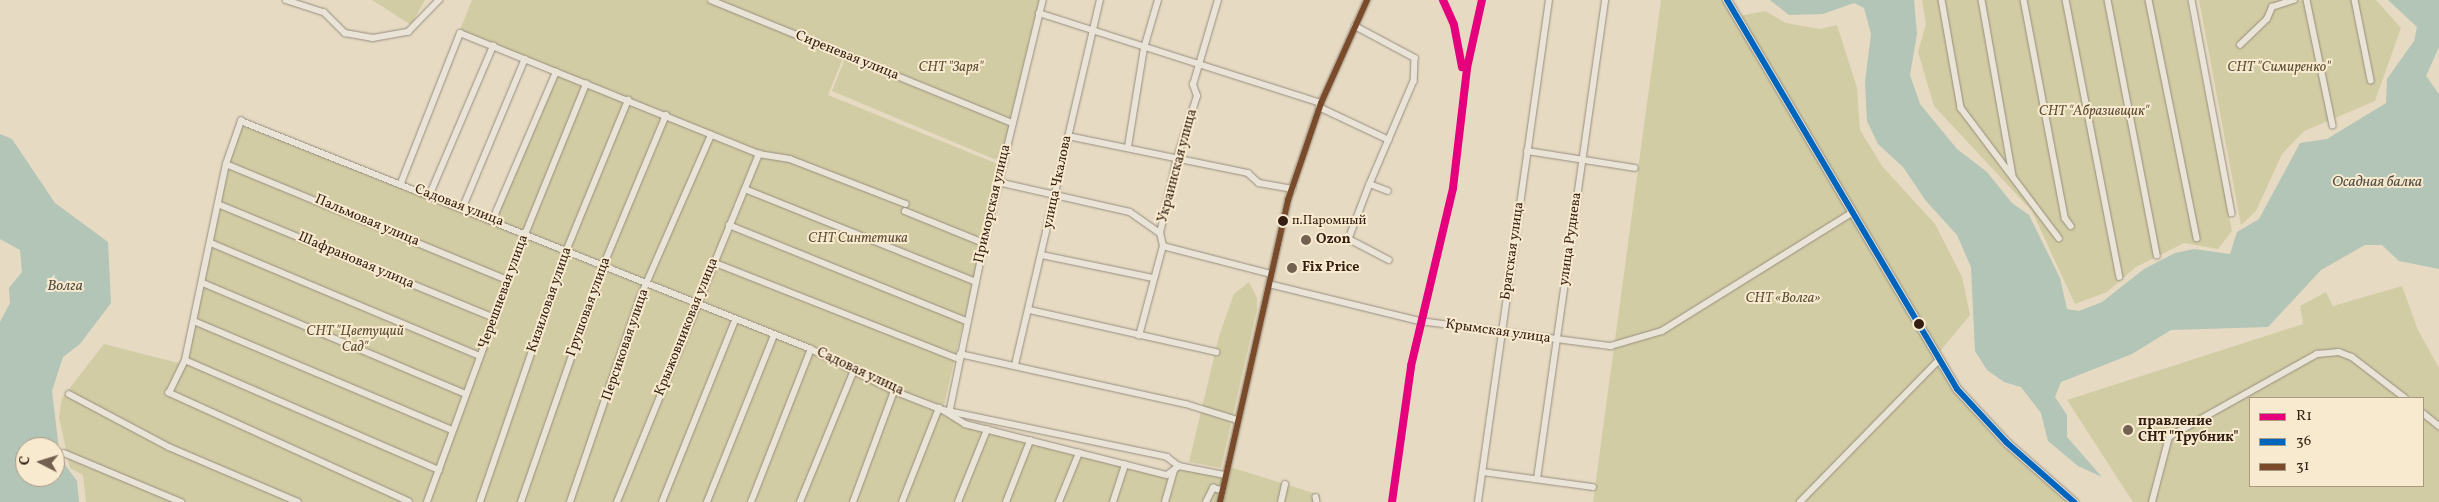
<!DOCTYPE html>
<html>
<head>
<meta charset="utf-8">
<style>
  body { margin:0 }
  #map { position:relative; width:2439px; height:502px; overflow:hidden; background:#e6dac3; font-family:Vollkorn,serif }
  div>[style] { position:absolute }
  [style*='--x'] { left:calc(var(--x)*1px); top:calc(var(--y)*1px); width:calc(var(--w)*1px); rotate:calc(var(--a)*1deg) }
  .green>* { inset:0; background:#d2cca4 }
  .water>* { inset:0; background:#b2c5b7 }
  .roads { filter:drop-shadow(0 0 1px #978e7f) drop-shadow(0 0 1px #978e7f) }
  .street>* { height:5.5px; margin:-2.75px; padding:0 2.75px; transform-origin:2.75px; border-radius:2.75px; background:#eae4d8 }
  .secondary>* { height:8px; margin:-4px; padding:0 4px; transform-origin:4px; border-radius:4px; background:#eae4d8 }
  .bus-1>* { height:6px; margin:-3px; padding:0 3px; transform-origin:3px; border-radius:3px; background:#0065bd }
  .bus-2>* { height:6px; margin:-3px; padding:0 3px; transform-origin:3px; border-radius:3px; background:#7a4b2a }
  .rail-1>* { height:8px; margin:-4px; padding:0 4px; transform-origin:4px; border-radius:4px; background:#e5007d }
  .dots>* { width:14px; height:14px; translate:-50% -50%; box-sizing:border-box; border:2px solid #f8eacf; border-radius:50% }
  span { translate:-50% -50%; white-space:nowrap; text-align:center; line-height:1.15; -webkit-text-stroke:4px #f8eacf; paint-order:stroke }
  .bus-label { font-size:13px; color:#341e12 }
  .left { translate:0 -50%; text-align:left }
  .street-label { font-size:14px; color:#341e12 }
  .park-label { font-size:14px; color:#5e4f36; font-style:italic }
  .poi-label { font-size:14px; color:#341e12; font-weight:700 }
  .water-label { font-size:15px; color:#534d42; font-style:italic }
  .legend { position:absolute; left:2249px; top:397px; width:175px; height:90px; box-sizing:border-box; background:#f8eacf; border:1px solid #aa9883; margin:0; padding:6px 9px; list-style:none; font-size:15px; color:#341e12 }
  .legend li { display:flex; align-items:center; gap:10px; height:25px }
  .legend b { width:25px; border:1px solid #aa9883 }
  .north { position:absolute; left:15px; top:437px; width:50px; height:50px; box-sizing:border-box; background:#f8eacf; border:1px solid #aa9883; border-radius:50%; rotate:275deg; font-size:14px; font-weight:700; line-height:20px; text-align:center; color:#341e12 }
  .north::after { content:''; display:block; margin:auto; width:18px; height:22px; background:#726050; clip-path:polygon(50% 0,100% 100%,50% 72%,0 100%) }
</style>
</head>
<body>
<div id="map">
  <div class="green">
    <div style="clip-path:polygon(372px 0,425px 0,411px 25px)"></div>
    <div style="clip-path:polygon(472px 0,705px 0,843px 58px,828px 95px,1000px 165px,943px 409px,872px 378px,985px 430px,1171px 478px,1176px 467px,1223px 477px,1227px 466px,1320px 495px,1320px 502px,86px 502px,83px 475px,70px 468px,59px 417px,62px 398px,104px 344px,182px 364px,238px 125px,247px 120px,491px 217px,554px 68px,460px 30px)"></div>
    <div style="clip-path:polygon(715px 0,1041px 0,1001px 162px,832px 91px,847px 54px)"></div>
    <div style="clip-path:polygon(1661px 0,1724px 0,1734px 17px,1765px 11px,1786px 23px,1820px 29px,1837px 25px,1857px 88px,1860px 130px,1882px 166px,1935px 224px,1962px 277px,1970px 315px,1933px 360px,2002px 445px,2069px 502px,1593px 502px)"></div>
    <div style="clip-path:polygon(1922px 0,2187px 0,2232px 231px,2218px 249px,2184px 243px,2136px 267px,2107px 292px,2075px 304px,2032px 211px,1934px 106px,1918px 52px,1926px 24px)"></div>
    <div style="clip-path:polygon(2199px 0,2376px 0,2401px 28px,2375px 101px,2304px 131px,2282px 154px,2256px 211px,2241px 225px)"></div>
    <div style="clip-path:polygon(1249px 282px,1257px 298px,1257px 310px,1221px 468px,1189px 462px,1219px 336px,1234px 294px)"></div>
    <div style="clip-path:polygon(evenodd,2402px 286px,2418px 330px,2439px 368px,2439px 502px,2133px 502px,2067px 400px,2303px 324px,2300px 306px,2326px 292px,2333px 306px,2402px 286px,2250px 398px,2423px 398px,2423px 486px,2250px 486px,2250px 398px)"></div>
  </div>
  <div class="water">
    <div style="clip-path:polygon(1770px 0,1914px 0,1917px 34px,1910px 75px,1920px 104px,1957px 149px,1987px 172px,2012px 203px,2029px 215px,2060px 278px,2067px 309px,2079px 311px,2102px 302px,2144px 269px,2175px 253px,2194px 249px,2230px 254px,2237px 232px,2259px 219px,2300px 143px,2327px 139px,2386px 103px,2387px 79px,2414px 41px,2417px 27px,2388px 0,2439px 0,2439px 47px,2426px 76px,2439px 94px,2439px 269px,2399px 261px,2382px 245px,2365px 245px,2321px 270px,2268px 327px,2171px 330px,2132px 354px,2061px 382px,2055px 397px,2067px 415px,2067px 437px,2102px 477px,2078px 466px,2048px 441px,2041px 413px,2021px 387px,2004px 382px,1987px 370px,1975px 351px,1971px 267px,1957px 235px,1926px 201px,1903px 167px,1878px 144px,1867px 121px,1865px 82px,1871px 34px,1864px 8px,1854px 3px,1823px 14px,1789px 15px)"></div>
    <div style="clip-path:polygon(evenodd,0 134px,12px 139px,55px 203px,108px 242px,111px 303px,80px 344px,63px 357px,52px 391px,60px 458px,77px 481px,79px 502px,0 502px,0 322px,10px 303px,9px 288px,22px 272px,20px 250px,0 239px,0 134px,25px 447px,55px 447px,55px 477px,25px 477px,25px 447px)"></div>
  </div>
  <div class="roads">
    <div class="street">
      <div style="--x:286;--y:0;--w:40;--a:18"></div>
      <div style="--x:324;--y:12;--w:30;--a:45"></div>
      <div style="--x:345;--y:33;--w:28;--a:10"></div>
      <div style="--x:373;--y:38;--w:36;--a:-10"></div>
      <div style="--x:408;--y:32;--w:45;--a:-45.9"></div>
      <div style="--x:711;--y:0;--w:325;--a:22.2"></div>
      <div style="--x:1942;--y:0;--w:110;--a:80"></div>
      <div style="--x:1961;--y:108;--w:163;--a:53"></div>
      <div style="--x:1982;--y:0;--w:178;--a:80"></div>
      <div style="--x:2024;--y:0;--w:222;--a:79.3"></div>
      <div style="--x:2065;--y:218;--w:10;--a:53"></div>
      <div style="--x:2066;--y:0;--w:282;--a:79"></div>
      <div style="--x:2108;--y:0;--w:260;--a:79.1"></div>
      <div style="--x:2149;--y:0;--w:243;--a:78.6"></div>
      <div style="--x:2192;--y:0;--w:217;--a:79.4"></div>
      <div style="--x:2307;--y:0;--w:128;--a:78.3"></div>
      <div style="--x:2355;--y:0;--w:82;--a:78.7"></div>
      <div style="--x:1039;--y:13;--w:296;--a:17.7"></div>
      <div style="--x:1355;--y:26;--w:68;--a:28.1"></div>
      <div style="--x:1415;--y:58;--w:23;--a:92"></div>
      <div style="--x:1414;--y:81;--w:112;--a:113.1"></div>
      <div style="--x:1370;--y:184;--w:19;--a:21"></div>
      <div style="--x:2240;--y:45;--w:37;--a:-44"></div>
      <div style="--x:2267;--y:19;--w:13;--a:-67"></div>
      <div style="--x:2272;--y:7;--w:23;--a:-18"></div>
      <div style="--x:1319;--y:107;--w:77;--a:25.2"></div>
      <div style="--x:1068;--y:136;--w:184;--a:11.6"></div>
      <div style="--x:1248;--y:173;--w:15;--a:42"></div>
      <div style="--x:1259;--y:183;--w:34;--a:10"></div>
      <div style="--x:1128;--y:147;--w:100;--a:-80.8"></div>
      <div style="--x:1144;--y:48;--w:50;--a:-73.7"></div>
      <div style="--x:1527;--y:151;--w:109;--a:8.9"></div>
      <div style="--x:226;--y:164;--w:305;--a:22.4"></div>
      <div style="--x:998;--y:182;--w:135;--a:12.8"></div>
      <div style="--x:1130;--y:212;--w:37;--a:35"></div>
      <div style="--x:401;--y:183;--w:161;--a:-68.5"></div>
      <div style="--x:460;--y:33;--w:323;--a:22"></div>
      <div style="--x:759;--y:154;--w:31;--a:9"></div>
      <div style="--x:790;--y:159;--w:124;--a:21.2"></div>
      <div style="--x:1370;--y:184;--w:59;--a:110.9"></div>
      <div style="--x:1349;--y:239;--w:45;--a:27.7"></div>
      <div style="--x:745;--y:189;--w:249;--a:21.9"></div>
      <div style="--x:430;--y:194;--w:161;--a:-66.9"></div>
      <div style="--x:218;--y:204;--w:299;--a:22.4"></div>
      <div style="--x:463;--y:207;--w:160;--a:-67.3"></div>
      <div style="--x:905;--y:211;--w:85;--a:22.1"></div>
      <div style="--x:493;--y:219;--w:160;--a:-66.8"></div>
      <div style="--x:729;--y:225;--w:257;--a:22"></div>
      <div style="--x:211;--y:243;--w:292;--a:22.8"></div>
      <div style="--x:1163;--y:246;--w:112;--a:14.5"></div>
      <div style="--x:1042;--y:255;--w:113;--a:11.7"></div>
      <div style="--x:713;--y:262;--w:264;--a:21.5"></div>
      <div style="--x:203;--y:283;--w:285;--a:22.9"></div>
      <div style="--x:1269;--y:284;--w:155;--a:13.8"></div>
      <div style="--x:1420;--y:321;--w:193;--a:7.5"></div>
      <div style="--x:1611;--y:346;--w:53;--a:-16.4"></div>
      <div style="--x:1662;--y:331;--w:225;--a:-31.9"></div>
      <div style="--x:1030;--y:310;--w:191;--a:12.7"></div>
      <div style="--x:194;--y:321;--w:280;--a:22.9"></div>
      <div style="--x:1139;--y:336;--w:93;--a:-75.1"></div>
      <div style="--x:1163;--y:246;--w:13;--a:-103"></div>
      <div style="--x:1160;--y:233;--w:77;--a:-77.2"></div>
      <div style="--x:1177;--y:158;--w:65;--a:-72.1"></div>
      <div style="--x:1197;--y:96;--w:12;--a:-110"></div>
      <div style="--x:1193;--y:85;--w:89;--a:-73.6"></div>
      <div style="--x:960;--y:354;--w:231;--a:12.5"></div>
      <div style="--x:1186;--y:404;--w:53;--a:17.4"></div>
      <div style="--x:185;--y:360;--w:277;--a:23.4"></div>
      <div style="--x:1015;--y:365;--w:375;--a:-76.9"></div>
      <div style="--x:69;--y:394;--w:113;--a:27.9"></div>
      <div style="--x:169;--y:447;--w:140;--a:23.1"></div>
      <div style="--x:950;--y:409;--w:169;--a:-78.4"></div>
      <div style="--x:984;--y:243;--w:250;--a:-76.4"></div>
      <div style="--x:943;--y:410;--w:26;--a:32"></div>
      <div style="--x:965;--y:424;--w:208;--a:14.2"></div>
      <div style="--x:1167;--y:475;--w:15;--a:-37"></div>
      <div style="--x:1179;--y:466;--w:47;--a:11.1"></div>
      <div style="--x:2423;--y:413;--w:21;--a:39"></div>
      <div style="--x:64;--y:453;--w:127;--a:22.7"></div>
      <div style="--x:1483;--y:472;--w:111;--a:7.8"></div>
      <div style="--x:1537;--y:479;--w:484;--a:-81.9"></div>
      <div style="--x:1316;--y:497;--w:5;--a:79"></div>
      <div style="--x:409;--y:502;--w:264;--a:-155.6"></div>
      <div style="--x:169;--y:393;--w:37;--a:-64"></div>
      <div style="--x:185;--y:360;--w:200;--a:-78.2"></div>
      <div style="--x:226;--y:164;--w:46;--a:-70.8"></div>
      <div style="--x:241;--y:121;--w:612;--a:21.78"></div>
      <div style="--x:809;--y:348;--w:95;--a:26.8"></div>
      <div style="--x:894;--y:391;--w:53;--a:21.2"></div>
      <div style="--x:943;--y:410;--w:229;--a:11.8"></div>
      <div style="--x:1167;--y:457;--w:15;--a:37"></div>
      <div style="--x:427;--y:502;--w:288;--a:-69.9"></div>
      <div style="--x:526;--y:232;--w:160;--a:-67.9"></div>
      <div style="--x:480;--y:502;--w:268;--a:-71"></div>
      <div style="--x:567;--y:249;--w:161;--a:-67.7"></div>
      <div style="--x:521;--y:502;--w:252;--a:-70.8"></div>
      <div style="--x:604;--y:264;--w:161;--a:-67.4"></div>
      <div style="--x:570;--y:502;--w:213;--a:-71.1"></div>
      <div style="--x:639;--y:300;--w:180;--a:-66.4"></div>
      <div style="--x:617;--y:502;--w:376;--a:-67.8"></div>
      <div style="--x:662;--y:502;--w:196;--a:-68.1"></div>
      <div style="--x:707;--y:502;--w:180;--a:-68.1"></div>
      <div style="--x:751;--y:502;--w:164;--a:-68.6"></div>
      <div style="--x:800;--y:502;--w:145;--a:-67.7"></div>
      <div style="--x:853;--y:502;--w:118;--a:-69.7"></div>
      <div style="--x:902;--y:502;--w:101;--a:-68.5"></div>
      <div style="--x:958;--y:502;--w:78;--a:-68.1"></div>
      <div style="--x:1006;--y:502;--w:66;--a:-68.5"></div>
      <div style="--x:1059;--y:502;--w:53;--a:-67.8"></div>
      <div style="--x:1113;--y:502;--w:39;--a:-72"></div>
      <div style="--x:1165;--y:502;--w:33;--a:-74"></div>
      <div style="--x:1206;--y:502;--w:16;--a:-63"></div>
      <div style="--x:1213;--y:488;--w:9;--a:13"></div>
      <div style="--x:1220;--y:502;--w:310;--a:-77.3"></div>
      <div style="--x:1288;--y:200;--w:102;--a:-71.2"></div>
      <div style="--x:1321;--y:103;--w:113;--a:-65.9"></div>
      <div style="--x:1281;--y:502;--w:18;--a:-77"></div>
      <div style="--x:1478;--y:502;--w:507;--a:-81.95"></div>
      <div style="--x:1800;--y:502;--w:199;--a:-45.6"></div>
      <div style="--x:2152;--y:502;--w:67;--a:-75.3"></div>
      <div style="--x:2169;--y:437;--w:170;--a:-29.3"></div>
      <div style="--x:2317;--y:354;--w:22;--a:-5"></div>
      <div style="--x:2339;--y:352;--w:14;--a:21"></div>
      <div style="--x:2352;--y:357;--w:67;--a:37.7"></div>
    </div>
    <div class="secondary">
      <div style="--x:1727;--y:0;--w:452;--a:59.4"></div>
      <div style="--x:1957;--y:389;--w:72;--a:47.2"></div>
      <div style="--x:2006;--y:442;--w:91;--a:41.4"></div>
    </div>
  </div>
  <div class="bus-1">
    <div style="--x:1727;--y:0;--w:452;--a:59.4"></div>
    <div style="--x:1957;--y:389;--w:72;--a:47.2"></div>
    <div style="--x:2006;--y:442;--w:91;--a:41.4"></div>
  </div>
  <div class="bus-2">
    <div style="--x:1220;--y:502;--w:310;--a:-77.3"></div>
    <div style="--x:1288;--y:200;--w:102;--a:-71.2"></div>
    <div style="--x:1321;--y:103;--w:113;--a:-65.9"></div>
  </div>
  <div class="rail-1">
    <div style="--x:1443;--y:0;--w:27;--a:66"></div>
    <div style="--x:1454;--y:25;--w:43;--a:79.2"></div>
    <div style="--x:1392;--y:502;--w:137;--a:-82"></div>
    <div style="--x:1411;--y:366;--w:183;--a:-76.7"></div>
    <div style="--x:1453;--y:188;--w:121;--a:-83.3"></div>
    <div style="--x:1467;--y:68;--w:70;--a:-77.6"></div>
  </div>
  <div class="dots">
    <div style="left:1283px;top:221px;background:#341e12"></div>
    <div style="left:1306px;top:240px;background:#726050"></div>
    <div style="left:1292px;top:268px;background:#726050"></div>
    <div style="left:1919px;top:324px;background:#341e12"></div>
    <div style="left:2128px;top:430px;background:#726050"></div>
  </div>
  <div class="bus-label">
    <span class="left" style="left:1292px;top:221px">п.Паромный</span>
  </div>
  <div class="street-label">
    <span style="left:847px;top:56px;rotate:22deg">Сиреневая улица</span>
    <span style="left:1178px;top:166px;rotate:-75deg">Украинская улица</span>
    <span style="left:1058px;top:182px;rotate:-78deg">улица Чкалова</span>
    <span style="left:993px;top:204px;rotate:-77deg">Приморская улица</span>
    <span style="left:459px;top:206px;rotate:21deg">Садовая улица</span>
    <span style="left:367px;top:221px;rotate:23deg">Пальмовая улица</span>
    <span style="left:1571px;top:239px;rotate:-82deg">улица Руднева</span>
    <span style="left:1513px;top:251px;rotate:-82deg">Братская улица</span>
    <span style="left:356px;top:261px;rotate:23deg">Шафрановая улица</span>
    <span style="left:504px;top:292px;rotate:-70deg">Черешневая улица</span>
    <span style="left:550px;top:300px;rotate:-71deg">Кизиловая улица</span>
    <span style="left:589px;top:307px;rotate:-70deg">Грушовая улица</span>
    <span style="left:687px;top:327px;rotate:-68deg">Крыжовниковая улица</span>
    <span style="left:1498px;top:332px;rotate:8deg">Крымская улица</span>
    <span style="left:626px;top:345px;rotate:-71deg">Персиковая улица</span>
    <span style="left:860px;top:372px;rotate:25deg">Садовая улица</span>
  </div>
  <div class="park-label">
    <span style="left:951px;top:68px">СНТ "Заря"</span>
    <span style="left:2279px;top:68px">СНТ "Симиренко"</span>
    <span style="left:2094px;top:112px">СНТ "Абразивщик"</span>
    <span style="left:858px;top:239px">СНТ Синтетика</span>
    <span style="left:1783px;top:299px">СНТ «Волга»</span>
    <span style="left:355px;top:340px">СНТ "Цветущий<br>Сад"</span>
  </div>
  <div class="poi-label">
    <span class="left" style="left:1316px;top:240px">Ozon</span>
    <span class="left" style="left:1302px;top:268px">Fix Price</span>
    <span class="left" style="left:2138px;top:430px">правление<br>СНТ "Трубник"</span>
  </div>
  <div class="water-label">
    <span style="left:2377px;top:183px">Осадная балка</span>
    <span style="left:65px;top:287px">Волга</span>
  </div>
  <ul class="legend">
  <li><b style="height:6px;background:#e5007d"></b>R1</li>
  <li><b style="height:6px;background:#0065bd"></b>36</li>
  <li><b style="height:6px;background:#7a4b2a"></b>31</li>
  </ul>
  <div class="north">С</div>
</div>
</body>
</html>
